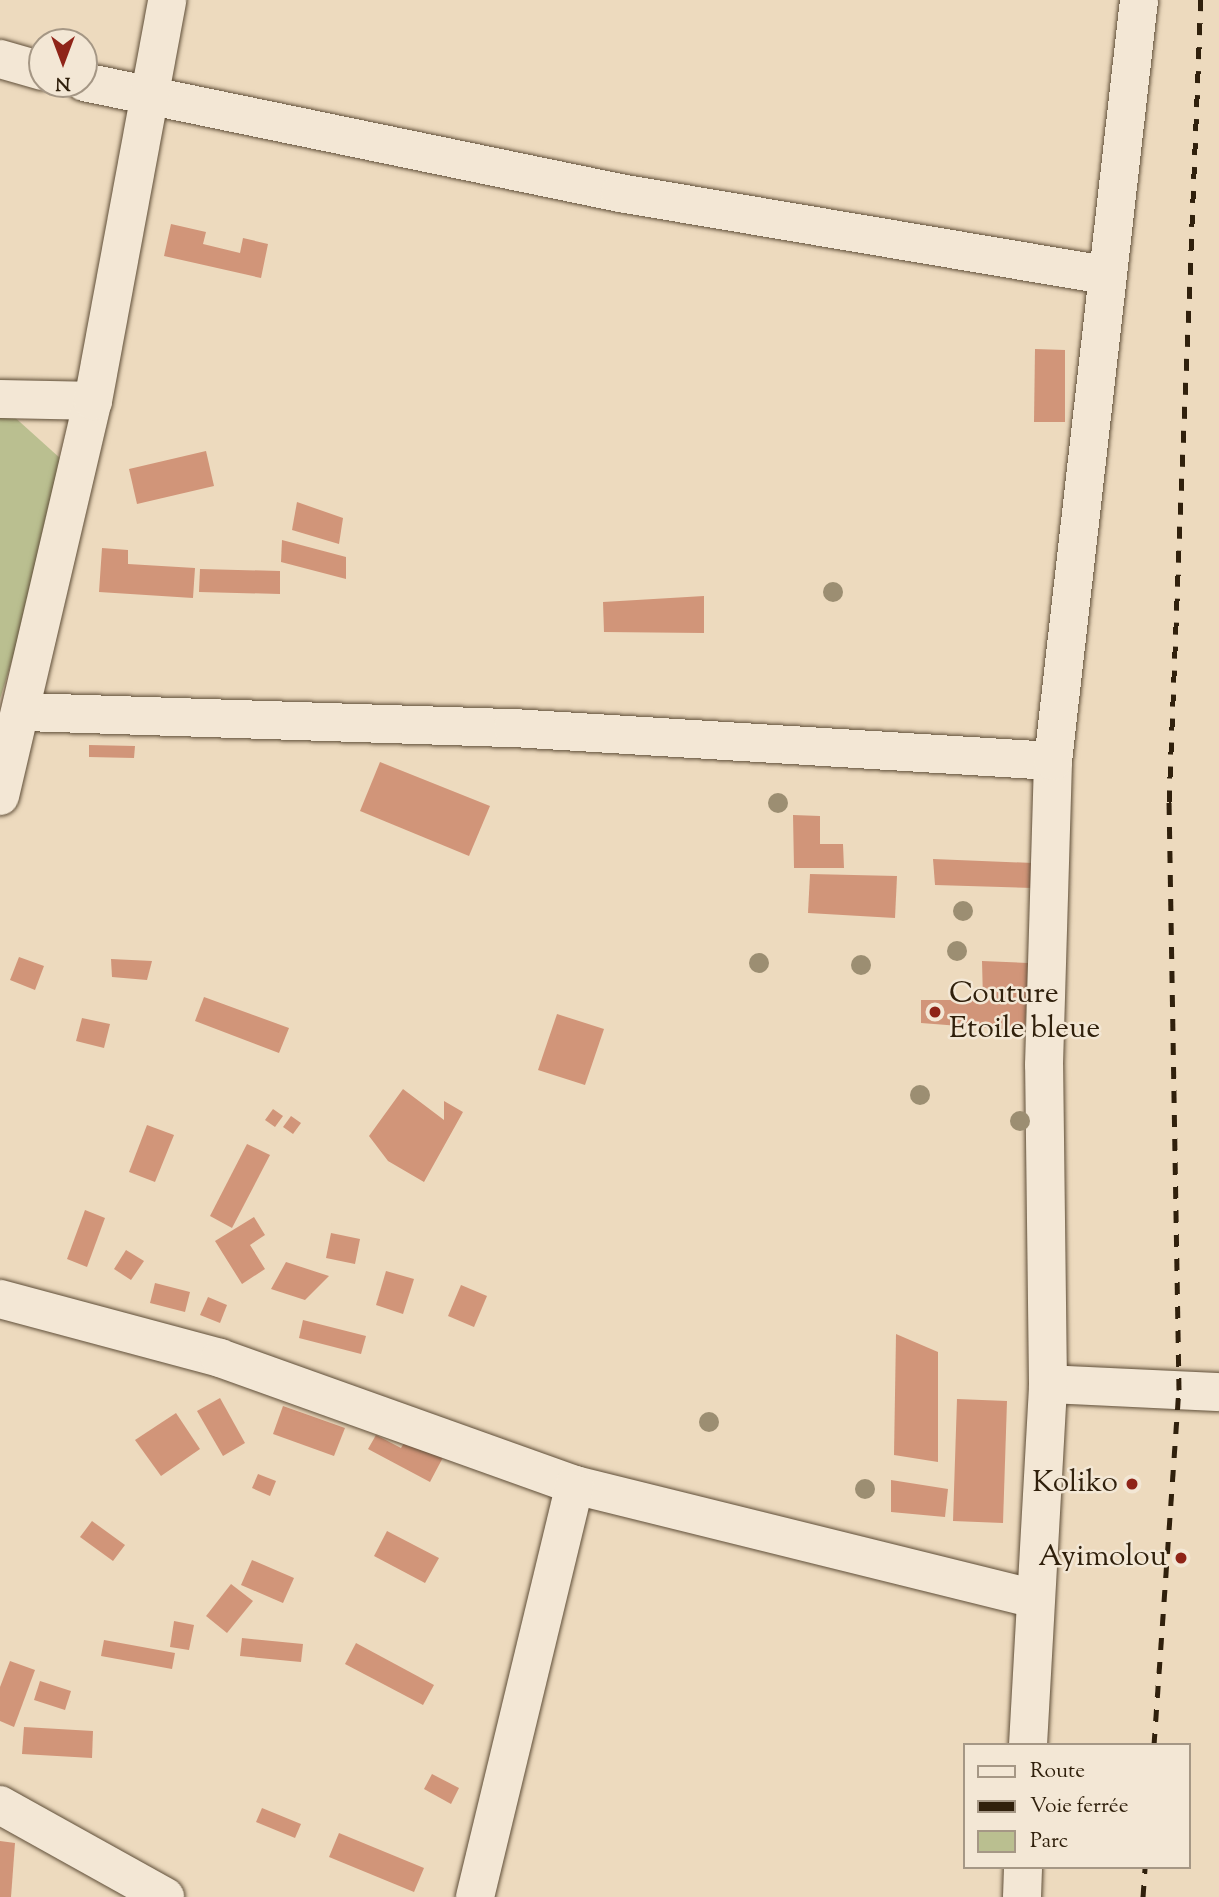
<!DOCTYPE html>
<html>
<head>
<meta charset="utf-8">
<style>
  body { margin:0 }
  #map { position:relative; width:1219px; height:1897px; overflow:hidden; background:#eddabe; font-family:"Sorts Mill Goudy",serif }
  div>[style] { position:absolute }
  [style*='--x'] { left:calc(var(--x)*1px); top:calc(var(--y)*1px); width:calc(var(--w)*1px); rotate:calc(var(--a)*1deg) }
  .green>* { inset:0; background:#babf90 }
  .building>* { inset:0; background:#d19579 }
  .roads { filter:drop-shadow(0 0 2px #5f4e38) drop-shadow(0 0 2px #5f4e38) }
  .minor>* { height:38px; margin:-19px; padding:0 19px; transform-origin:19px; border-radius:19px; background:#f3e7d5 }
  .rail>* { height:5px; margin-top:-2.5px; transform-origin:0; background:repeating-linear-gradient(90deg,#30200c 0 12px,transparent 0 24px) }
  .trees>* { width:20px; height:20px; margin:-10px; border-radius:50%; background:#9c8e72 }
  .dots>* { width:19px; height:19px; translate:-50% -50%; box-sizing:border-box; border:4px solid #f3e7d5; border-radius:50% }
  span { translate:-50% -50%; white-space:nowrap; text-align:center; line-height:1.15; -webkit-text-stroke:5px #f3e7d5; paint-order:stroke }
  .poi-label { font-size:30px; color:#30200c }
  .left { translate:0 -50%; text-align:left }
  .right { translate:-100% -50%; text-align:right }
  .legend { position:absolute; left:963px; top:1743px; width:228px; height:126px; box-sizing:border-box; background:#f3e7d5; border:2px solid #a59785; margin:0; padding:9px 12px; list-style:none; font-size:21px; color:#30200c }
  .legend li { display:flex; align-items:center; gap:14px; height:35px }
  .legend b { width:35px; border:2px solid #a59785 }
  .north { position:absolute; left:28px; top:28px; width:70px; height:70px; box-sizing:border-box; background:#f3e7d5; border:2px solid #a59785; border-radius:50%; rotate:180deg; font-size:19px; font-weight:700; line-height:28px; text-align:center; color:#30200c }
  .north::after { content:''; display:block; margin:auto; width:24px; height:32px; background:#8f2418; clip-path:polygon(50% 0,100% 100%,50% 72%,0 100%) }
</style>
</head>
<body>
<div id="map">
  <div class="green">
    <div style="clip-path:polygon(0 404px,71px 468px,0 699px)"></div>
  </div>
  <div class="building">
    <div style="clip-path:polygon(171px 224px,206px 232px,203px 244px,240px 253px,243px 238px,268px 244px,261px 278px,164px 256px)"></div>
    <div style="clip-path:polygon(1035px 349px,1065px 350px,1065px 422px,1034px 422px)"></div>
    <div style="clip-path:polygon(206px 451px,214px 486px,137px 504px,129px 469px)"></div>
    <div style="clip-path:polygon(297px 502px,343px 518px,339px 544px,292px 530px)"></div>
    <div style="clip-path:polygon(282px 540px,346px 557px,346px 579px,281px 562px)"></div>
    <div style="clip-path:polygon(102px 548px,128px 550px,128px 564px,195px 568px,193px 598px,99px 592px)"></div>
    <div style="clip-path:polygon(200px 569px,280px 571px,280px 594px,199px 592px)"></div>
    <div style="clip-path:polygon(704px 596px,704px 633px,604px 632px,603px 602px)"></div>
    <div style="clip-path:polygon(89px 745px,135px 746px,134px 758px,89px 757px)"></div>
    <div style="clip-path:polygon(380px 762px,490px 806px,469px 856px,360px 811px)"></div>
    <div style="clip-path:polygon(793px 815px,820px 816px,820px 844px,843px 844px,844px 868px,794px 868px)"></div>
    <div style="clip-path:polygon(933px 859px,1033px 863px,1032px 888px,935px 885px)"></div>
    <div style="clip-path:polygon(810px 874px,897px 876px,895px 918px,808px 913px)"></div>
    <div style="clip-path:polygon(19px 957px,44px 966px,35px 990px,10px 980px)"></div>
    <div style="clip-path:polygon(111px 959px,152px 961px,147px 980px,112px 977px)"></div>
    <div style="clip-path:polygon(982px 961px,1028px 963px,1025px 1031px,921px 1023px,921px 1000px,983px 1000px)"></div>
    <div style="clip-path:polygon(204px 997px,289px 1028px,279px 1053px,195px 1021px)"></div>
    <div style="clip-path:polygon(557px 1014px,604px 1029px,585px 1085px,538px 1070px)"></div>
    <div style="clip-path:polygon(82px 1018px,110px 1024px,104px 1048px,76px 1041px)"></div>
    <div style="clip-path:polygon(403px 1089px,444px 1120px,444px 1101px,463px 1112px,424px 1182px,388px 1161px,369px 1136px)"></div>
    <div style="clip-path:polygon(273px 1109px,283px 1116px,275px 1127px,265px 1120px)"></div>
    <div style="clip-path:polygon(291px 1116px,301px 1123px,293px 1134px,283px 1127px)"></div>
    <div style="clip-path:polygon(147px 1125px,174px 1135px,155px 1182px,129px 1172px)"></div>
    <div style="clip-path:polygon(247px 1144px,270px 1155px,232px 1228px,210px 1216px)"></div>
    <div style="clip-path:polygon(85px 1210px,105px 1218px,87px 1267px,67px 1259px)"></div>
    <div style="clip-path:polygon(254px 1217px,265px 1235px,250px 1245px,265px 1269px,242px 1284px,215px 1241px)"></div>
    <div style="clip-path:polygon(331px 1233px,360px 1239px,355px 1264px,326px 1258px)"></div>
    <div style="clip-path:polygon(126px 1250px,144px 1261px,131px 1280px,114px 1269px)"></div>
    <div style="clip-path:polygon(286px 1262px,329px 1276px,305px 1300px,271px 1289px)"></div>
    <div style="clip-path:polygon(386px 1271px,414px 1279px,403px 1314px,376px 1305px)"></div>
    <div style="clip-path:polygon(155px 1283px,190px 1292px,185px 1312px,150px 1303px)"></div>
    <div style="clip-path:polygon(461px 1285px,487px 1296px,474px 1327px,448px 1316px)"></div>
    <div style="clip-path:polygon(208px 1297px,227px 1305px,220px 1323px,200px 1315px)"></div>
    <div style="clip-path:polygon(303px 1320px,366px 1336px,361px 1354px,299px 1338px)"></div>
    <div style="clip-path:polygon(896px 1334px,938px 1352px,938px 1462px,894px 1455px)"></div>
    <div style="clip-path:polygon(220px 1398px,245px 1443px,223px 1456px,197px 1411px)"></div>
    <div style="clip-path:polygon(957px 1399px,1007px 1401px,1003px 1523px,953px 1521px)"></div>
    <div style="clip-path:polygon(283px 1406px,345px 1428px,334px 1456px,273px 1434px)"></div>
    <div style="clip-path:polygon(176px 1413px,200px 1449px,161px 1476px,135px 1440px)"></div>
    <div style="clip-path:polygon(413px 1428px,449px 1446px,430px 1482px,368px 1449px,376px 1435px,401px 1448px)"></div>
    <div style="clip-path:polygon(258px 1474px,276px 1481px,270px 1496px,252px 1488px)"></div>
    <div style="clip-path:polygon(891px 1480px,948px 1489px,945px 1517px,891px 1512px)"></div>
    <div style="clip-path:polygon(92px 1521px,125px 1545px,113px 1561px,80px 1537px)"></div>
    <div style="clip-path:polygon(387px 1531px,439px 1558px,425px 1583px,374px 1556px)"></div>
    <div style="clip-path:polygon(252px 1560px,294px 1578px,283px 1603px,241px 1585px)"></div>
    <div style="clip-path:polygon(231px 1584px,253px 1601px,227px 1633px,206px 1616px)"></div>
    <div style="clip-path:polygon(174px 1621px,194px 1625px,189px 1650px,170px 1647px)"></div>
    <div style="clip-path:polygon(242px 1638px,303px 1644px,301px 1662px,240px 1656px)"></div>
    <div style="clip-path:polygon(104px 1640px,175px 1653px,172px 1669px,101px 1656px)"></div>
    <div style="clip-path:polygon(356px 1643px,434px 1685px,423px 1705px,345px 1664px)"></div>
    <div style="clip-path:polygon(10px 1661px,35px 1670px,14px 1727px,0 1721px,0 1687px)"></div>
    <div style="clip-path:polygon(40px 1681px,71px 1691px,65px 1710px,34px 1700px)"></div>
    <div style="clip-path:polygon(24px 1727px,93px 1731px,92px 1758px,22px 1754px)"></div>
    <div style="clip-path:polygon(432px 1774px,459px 1788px,451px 1804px,424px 1789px)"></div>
    <div style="clip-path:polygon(262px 1808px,301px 1824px,295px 1838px,256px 1822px)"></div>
    <div style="clip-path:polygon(339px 1833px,424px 1868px,414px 1892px,329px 1857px)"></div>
    <div style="clip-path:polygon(0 1841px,15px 1843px,11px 1897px,0 1897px)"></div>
  </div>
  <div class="roads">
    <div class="minor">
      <div style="--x:0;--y:59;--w:44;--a:15.9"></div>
      <div style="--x:84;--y:82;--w:547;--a:11.7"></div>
      <div style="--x:620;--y:193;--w:494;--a:9.6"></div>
      <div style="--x:0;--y:399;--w:93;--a:1.2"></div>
      <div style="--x:25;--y:712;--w:488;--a:1.9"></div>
      <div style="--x:513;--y:728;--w:541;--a:3.5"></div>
      <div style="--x:0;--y:796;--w:406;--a:-76.8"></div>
      <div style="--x:93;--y:401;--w:408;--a:-79.5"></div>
      <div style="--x:0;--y:1299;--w:228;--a:15"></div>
      <div style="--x:220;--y:1358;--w:377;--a:19.7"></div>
      <div style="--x:575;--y:1485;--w:473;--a:13.9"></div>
      <div style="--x:1048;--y:1384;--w:171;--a:2.7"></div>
      <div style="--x:1028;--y:1745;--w:362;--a:-86.8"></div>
      <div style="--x:1048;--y:1384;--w:319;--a:-90.7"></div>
      <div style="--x:1044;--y:1065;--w:304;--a:-88.3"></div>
      <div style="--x:1053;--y:761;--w:766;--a:-83.55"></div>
      <div style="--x:0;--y:1805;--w:189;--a:29.1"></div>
      <div style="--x:475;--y:1897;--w:424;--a:-76.4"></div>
      <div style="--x:1022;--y:1897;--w:30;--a:-88"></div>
    </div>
  </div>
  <div class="rail">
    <div style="--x:1154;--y:1745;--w:356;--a:-86"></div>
    <div style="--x:1179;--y:1390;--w:588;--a:-90.97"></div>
    <div style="--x:1169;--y:802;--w:803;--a:-87.72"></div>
    <div style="--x:1143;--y:1897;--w:30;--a:-86"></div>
  </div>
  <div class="trees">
    <div style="left:833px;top:592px"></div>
    <div style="left:778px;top:803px"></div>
    <div style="left:963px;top:911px"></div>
    <div style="left:957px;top:951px"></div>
    <div style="left:759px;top:963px"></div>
    <div style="left:861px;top:965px"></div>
    <div style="left:920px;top:1095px"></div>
    <div style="left:1020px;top:1121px"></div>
    <div style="left:709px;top:1422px"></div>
    <div style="left:865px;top:1489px"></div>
  </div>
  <div class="dots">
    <div style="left:935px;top:1012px;background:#8f2418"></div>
    <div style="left:1132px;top:1484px;background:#8f2418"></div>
    <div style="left:1181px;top:1558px;background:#8f2418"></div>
  </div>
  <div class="poi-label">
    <span class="left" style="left:949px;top:1012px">Couture<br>Etoile bleue</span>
    <span class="right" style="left:1118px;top:1484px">Koliko</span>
    <span class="right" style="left:1167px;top:1558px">Ayimolou</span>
  </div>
  <ul class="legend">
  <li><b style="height:9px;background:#f3e7d5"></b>Route</li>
  <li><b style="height:9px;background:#30200c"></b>Voie ferrée</li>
  <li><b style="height:19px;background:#babf90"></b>Parc</li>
  </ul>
  <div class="north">N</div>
</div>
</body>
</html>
